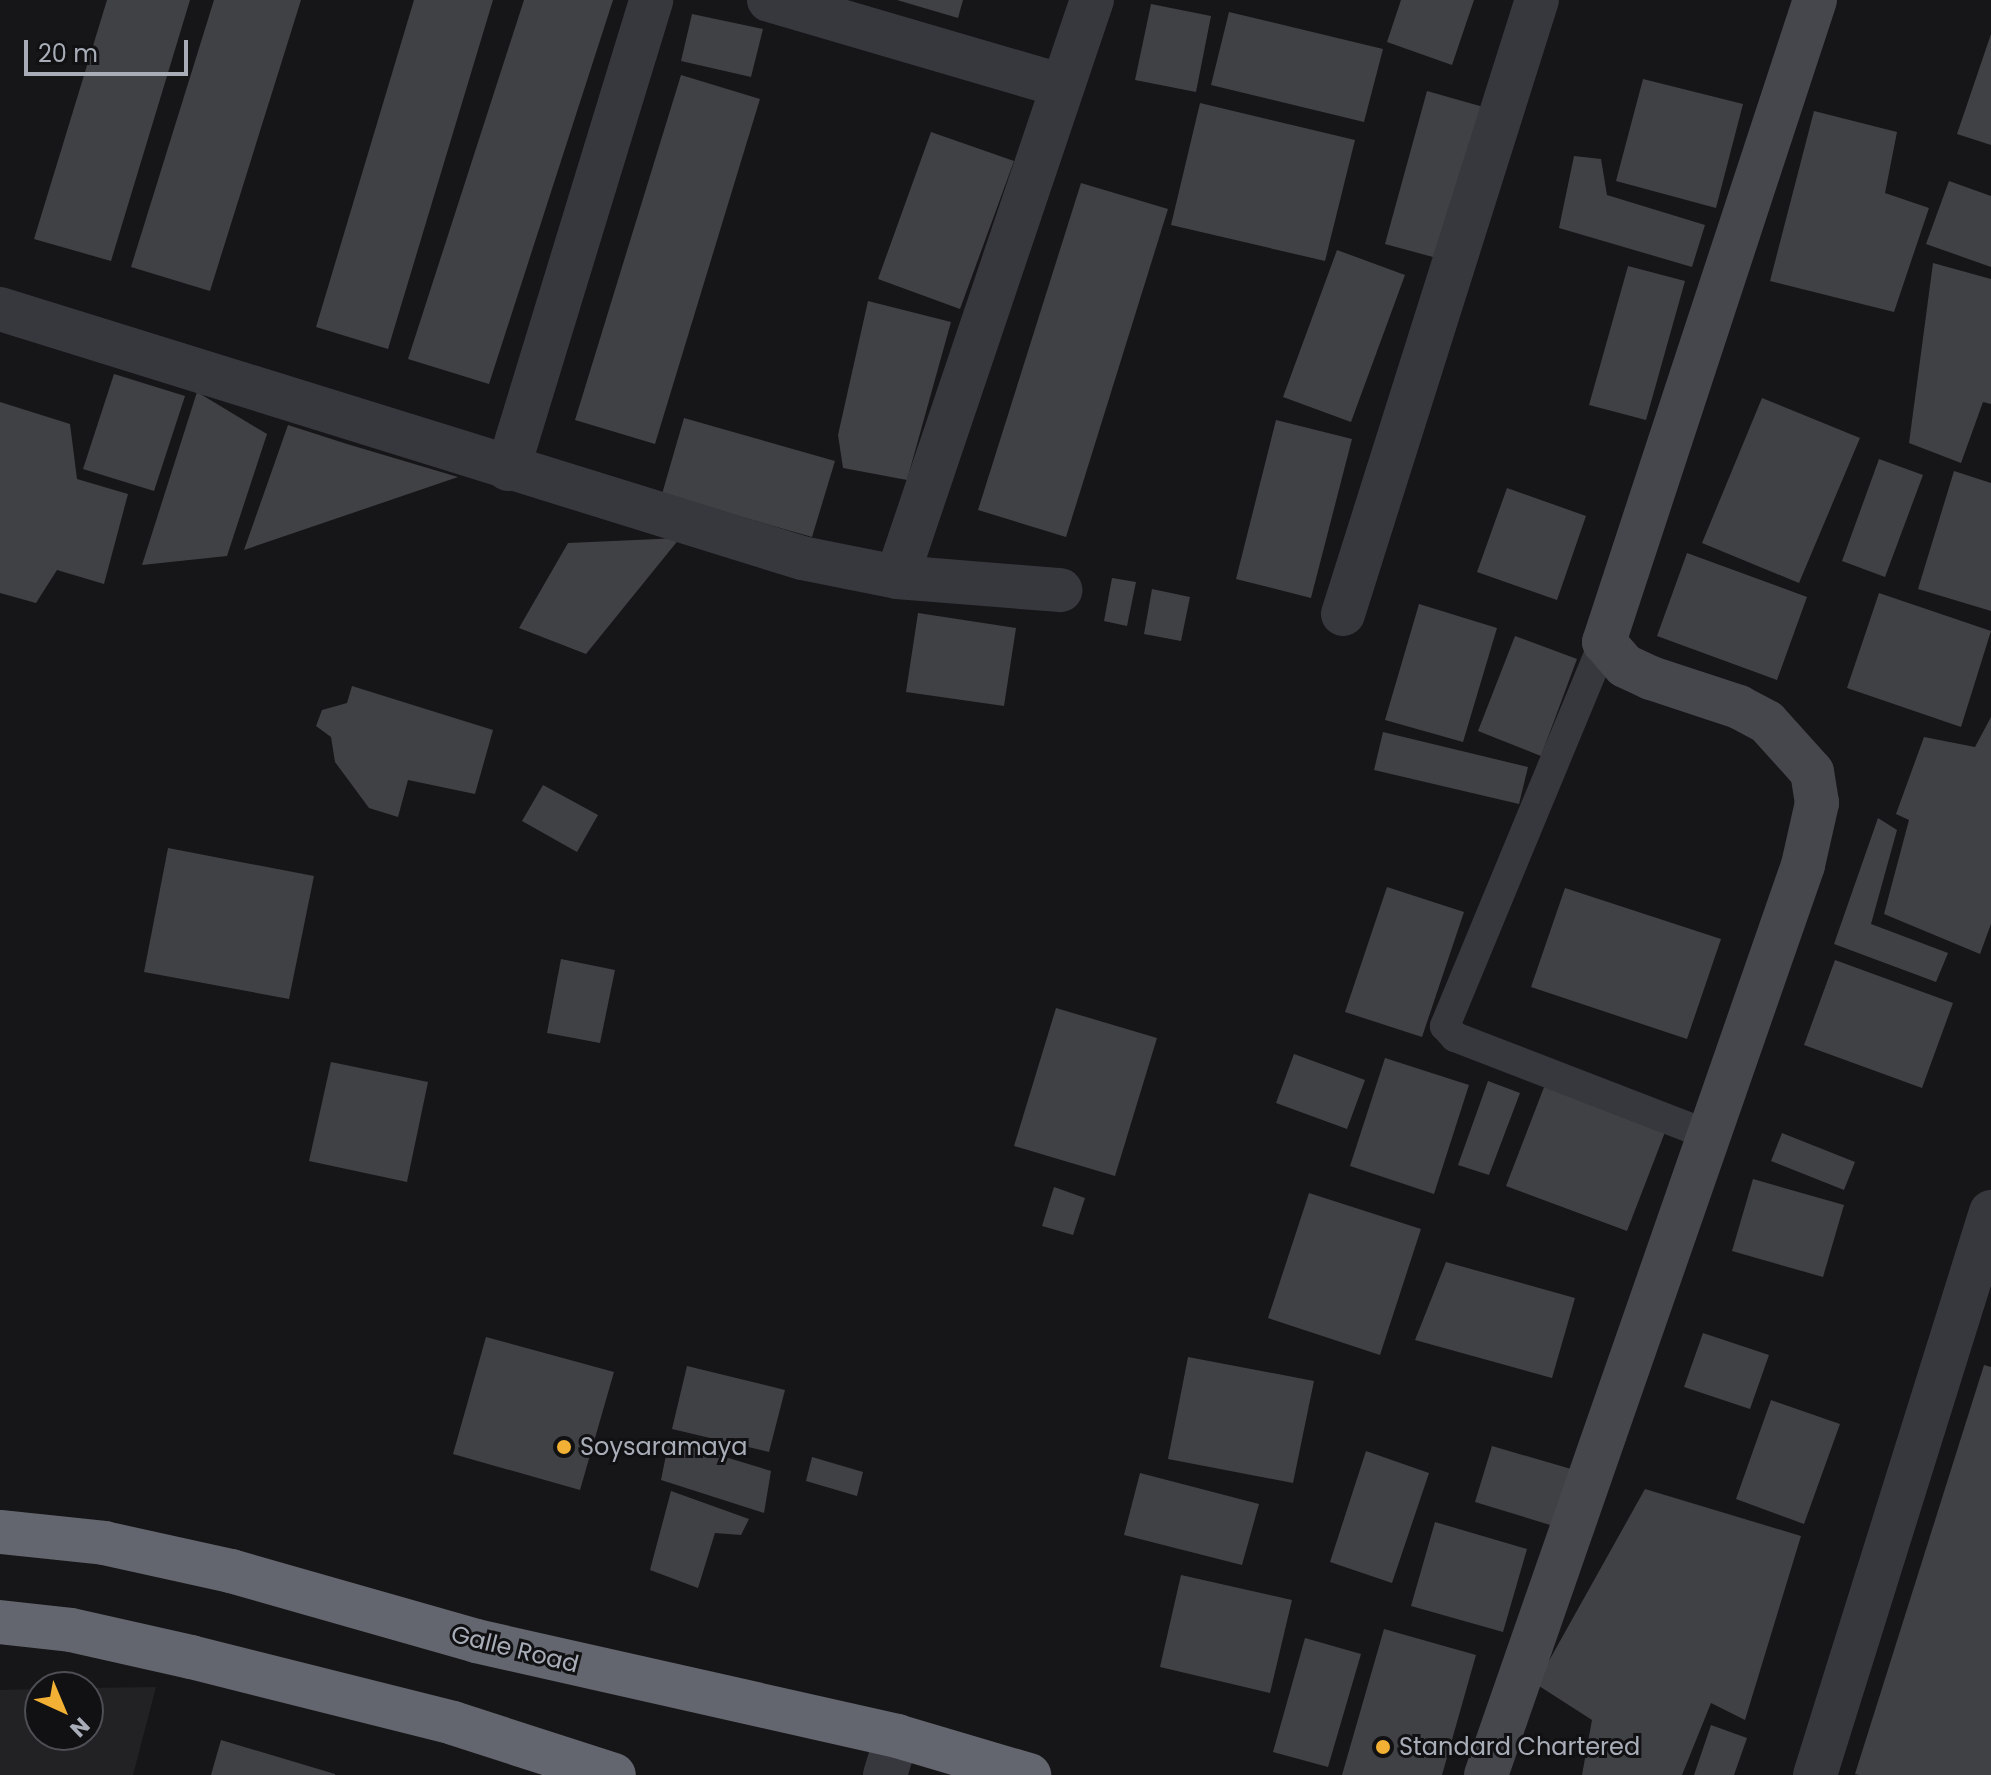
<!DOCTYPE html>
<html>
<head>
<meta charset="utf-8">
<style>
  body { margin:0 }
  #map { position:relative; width:1991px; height:1775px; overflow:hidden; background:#161618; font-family:Poppins,sans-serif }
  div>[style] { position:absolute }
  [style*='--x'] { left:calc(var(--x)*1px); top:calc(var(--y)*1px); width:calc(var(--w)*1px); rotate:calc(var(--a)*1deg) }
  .built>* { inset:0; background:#222225 }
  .building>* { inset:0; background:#404145 }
  .lane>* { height:30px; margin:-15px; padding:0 15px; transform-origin:15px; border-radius:15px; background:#37383d }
  .street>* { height:44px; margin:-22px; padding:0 22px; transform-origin:22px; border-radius:22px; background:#37383d }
  .secondary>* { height:44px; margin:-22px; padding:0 22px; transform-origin:22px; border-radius:22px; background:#45474d }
  .highway>* { height:44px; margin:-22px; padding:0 22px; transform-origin:22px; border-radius:22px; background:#63666e }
  .dots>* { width:22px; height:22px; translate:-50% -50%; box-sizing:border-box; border:4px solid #111113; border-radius:50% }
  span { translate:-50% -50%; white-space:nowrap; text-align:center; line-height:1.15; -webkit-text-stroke:6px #111113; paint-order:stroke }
  .poi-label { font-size:24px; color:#a8adb8 }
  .left { translate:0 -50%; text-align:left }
  .street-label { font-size:24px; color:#a8adb8 }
  .north { position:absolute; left:24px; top:1671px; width:80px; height:80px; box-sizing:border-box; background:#111113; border:2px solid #4d4f55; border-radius:50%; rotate:136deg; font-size:22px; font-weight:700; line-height:32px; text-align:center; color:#a8adb8 }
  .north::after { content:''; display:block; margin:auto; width:28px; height:36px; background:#f2b134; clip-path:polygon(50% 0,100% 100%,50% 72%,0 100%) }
  .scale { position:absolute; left:24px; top:40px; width:164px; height:36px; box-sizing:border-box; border:4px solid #a8adb8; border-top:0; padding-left:10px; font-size:24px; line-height:28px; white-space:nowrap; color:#a8adb8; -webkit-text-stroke:6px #111113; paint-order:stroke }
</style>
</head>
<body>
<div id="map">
  <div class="built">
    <div style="clip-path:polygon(156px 1687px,133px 1775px,0 1775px,0 1690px,40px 1689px,40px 1735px,88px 1735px,88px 1688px)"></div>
  </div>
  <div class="building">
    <div style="clip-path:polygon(107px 0,190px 0,111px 261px,34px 239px)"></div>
    <div style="clip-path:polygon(214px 0,301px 0,210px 291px,131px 267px)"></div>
    <div style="clip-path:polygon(414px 0,493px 0,388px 349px,316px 327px)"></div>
    <div style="clip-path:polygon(524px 0,613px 0,489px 384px,408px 359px)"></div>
    <div style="clip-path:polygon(897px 0,963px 0,958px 18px)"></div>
    <div style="clip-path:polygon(1401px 0,1474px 0,1452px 65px,1387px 42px)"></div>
    <div style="clip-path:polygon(1151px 4px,1211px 16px,1196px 92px,1135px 80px)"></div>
    <div style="clip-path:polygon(1229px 12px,1383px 49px,1364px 122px,1211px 85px)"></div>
    <div style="clip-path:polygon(692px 14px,763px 29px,751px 77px,681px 61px)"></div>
    <div style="clip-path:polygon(1991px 34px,1991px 145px,1957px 134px)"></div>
    <div style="clip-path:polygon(681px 75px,760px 99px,655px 444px,575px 420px)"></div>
    <div style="clip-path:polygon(1643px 79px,1743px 104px,1716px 208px,1616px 181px)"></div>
    <div style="clip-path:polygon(1427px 91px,1487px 108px,1444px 260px,1385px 244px)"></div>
    <div style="clip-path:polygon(1200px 103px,1355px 140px,1325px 261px,1171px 225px)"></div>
    <div style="clip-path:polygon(1814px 111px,1897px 132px,1885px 193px,1929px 208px,1894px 312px,1770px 281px)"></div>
    <div style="clip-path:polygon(931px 132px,1014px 161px,960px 309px,878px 279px)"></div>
    <div style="clip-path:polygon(1574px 156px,1601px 159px,1607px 195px,1705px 225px,1692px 267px,1559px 228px)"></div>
    <div style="clip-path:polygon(1949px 181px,1991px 196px,1991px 267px,1926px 244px)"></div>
    <div style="clip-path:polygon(1081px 183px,1168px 209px,1066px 537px,978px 510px)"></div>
    <div style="clip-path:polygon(1337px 250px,1405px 275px,1351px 422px,1283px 397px)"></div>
    <div style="clip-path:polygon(1933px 263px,1991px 279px,1991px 404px,1983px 402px,1961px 463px,1909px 443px)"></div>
    <div style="clip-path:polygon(1628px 266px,1685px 281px,1646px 420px,1589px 405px)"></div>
    <div style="clip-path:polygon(868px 301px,951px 322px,907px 480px,843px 468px,838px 435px)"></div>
    <div style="clip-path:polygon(114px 374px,185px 396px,154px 491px,83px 469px)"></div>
    <div style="clip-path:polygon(197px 392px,267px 434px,227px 556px,142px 565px)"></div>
    <div style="clip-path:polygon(1762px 398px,1860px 438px,1799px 583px,1702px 543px)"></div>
    <div style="clip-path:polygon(0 402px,70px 424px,77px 479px,128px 494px,104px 584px,57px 570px,36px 603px,0 593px)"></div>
    <div style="clip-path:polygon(684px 418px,835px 461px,812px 537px,662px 494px)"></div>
    <div style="clip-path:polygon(1276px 420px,1352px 439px,1311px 598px,1236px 579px)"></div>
    <div style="clip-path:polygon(288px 425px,347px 444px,458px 477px,244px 550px)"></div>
    <div style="clip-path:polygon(1879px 459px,1923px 475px,1885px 577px,1842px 561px)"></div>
    <div style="clip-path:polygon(1954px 471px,1991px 483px,1991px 611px,1918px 589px)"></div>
    <div style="clip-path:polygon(1507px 488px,1586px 516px,1557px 600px,1477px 572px)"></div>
    <div style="clip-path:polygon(680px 538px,586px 654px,519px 628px,568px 543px)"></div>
    <div style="clip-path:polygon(1687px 553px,1807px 597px,1777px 680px,1657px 636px)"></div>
    <div style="clip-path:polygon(1112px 578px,1136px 582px,1127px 626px,1104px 621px)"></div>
    <div style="clip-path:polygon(1152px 589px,1190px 597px,1181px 641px,1144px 634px)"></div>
    <div style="clip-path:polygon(1879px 593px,1991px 631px,1961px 727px,1847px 688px)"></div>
    <div style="clip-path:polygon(1419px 604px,1497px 628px,1463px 742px,1385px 720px)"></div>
    <div style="clip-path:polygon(918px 613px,1016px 628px,1004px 706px,906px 692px)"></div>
    <div style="clip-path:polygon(1515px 636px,1577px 659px,1541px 756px,1478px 731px)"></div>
    <div style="clip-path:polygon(352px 686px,493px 730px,475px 794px,408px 780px,398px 817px,369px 808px,335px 762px,331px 737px,316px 726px,322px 710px,347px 703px)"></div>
    <div style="clip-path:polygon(1991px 717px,1991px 924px,1980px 954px,1884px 914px,1909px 820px,1896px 814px,1924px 737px,1975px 747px)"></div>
    <div style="clip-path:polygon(1383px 732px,1528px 767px,1519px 804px,1374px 770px)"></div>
    <div style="clip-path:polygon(543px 785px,598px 815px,577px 852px,522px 821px)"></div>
    <div style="clip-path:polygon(1878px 818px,1897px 830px,1871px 924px,1948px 953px,1936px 982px,1834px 944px)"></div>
    <div style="clip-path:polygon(168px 848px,314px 876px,289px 999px,144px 972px)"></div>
    <div style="clip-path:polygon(1387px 887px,1464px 912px,1422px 1037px,1345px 1012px)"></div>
    <div style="clip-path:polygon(1565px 888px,1721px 939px,1687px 1039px,1531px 987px)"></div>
    <div style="clip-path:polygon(561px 959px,615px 970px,600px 1043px,547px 1033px)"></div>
    <div style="clip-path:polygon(1835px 960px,1953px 1003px,1922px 1088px,1804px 1045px)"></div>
    <div style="clip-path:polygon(1056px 1008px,1157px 1038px,1115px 1176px,1014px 1146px)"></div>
    <div style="clip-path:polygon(1294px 1054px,1365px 1080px,1347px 1129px,1276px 1103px)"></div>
    <div style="clip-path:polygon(1385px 1058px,1469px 1085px,1434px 1194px,1350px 1166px)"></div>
    <div style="clip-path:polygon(331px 1062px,428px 1082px,407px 1182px,309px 1161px)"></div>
    <div style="clip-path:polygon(1488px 1081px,1520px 1093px,1489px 1175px,1458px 1165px)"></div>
    <div style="clip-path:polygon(1546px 1082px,1667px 1127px,1627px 1231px,1506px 1186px)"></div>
    <div style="clip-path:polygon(1782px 1133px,1855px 1162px,1844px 1190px,1771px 1161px)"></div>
    <div style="clip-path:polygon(1753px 1179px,1844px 1205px,1823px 1277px,1732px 1251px)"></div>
    <div style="clip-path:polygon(1054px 1187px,1085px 1198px,1073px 1235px,1042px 1226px)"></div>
    <div style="clip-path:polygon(1309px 1193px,1421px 1229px,1380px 1355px,1268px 1318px)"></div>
    <div style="clip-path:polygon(1446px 1262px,1575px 1298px,1552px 1378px,1415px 1340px)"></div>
    <div style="clip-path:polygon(1703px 1333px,1769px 1355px,1750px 1409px,1684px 1387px)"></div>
    <div style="clip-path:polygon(486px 1337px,614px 1372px,580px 1490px,453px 1454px)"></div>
    <div style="clip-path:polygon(1188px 1357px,1314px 1381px,1293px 1483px,1168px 1459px)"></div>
    <div style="clip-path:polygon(1984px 1365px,1991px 1367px,1991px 1775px,1859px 1775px,1855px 1774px)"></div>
    <div style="clip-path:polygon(687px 1366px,785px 1390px,769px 1452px,672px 1429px)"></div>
    <div style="clip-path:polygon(1771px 1400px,1840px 1424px,1804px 1524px,1736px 1499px)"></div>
    <div style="clip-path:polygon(669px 1440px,771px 1471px,764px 1513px,661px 1480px)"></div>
    <div style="clip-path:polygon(1492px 1446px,1578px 1471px,1560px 1528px,1475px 1502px)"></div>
    <div style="clip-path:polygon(1366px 1451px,1429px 1473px,1392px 1583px,1330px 1562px)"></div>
    <div style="clip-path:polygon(812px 1457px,863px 1472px,857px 1496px,806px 1481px)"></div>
    <div style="clip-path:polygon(1140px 1473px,1259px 1504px,1242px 1565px,1124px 1535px)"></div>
    <div style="clip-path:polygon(1645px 1489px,1801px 1536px,1745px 1720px,1711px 1703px,1682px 1775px,1582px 1775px,1592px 1720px,1536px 1684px)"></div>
    <div style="clip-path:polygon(671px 1491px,749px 1519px,741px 1535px,715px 1533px,698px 1588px,650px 1570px)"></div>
    <div style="clip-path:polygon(1435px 1522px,1527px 1549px,1503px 1632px,1411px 1606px)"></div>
    <div style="clip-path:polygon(1181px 1575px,1292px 1600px,1270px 1693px,1160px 1667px)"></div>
    <div style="clip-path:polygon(1384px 1629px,1476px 1655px,1442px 1775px,1342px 1775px)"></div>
    <div style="clip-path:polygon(1305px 1638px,1361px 1654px,1328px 1767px,1273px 1752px)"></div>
    <div style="clip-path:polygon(1711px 1725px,1747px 1738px,1734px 1775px,1694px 1775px)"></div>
    <div style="clip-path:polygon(221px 1740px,335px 1774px,335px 1775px,211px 1775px)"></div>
  </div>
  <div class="lane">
    <div style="--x:1604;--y:642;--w:416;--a:112.5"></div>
    <div style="--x:1445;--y:1026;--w:15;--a:48"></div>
    <div style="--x:1455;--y:1037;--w:272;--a:21.1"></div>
  </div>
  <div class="street">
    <div style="--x:769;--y:0;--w:306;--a:16.3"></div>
    <div style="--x:0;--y:309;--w:840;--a:17.25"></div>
    <div style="--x:802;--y:558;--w:97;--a:11.3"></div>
    <div style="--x:897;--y:577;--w:164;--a:4.6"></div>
    <div style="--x:508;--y:469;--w:490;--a:-73"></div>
    <div style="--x:897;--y:577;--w:609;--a:-71.33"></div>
    <div style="--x:1343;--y:614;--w:644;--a:-72.47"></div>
    <div style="--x:885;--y:1775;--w:41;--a:-72.9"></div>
    <div style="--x:1815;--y:1775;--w:590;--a:-72.64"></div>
  </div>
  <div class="secondary">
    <div style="--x:1486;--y:1775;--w:964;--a:-70.79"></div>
    <div style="--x:1803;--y:865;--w:64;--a:-77.3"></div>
    <div style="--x:1817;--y:803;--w:31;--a:-99"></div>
    <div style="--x:1812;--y:772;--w:67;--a:-132"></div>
    <div style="--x:1767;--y:722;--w:32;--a:-152"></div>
    <div style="--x:1739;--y:707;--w:93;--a:-161.8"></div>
    <div style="--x:1651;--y:678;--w:29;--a:-155"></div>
    <div style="--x:1625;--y:666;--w:32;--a:-131"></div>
    <div style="--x:1604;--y:642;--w:676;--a:-71.81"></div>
  </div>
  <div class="highway">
    <div style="--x:0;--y:1532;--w:105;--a:6"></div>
    <div style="--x:104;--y:1543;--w:130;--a:12.4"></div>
    <div style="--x:231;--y:1571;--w:255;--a:15.9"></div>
    <div style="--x:476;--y:1641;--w:432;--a:12.7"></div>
    <div style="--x:897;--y:1736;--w:138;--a:16.5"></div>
    <div style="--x:0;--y:1622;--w:71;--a:6.4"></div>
    <div style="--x:71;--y:1630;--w:123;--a:12.7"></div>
    <div style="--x:191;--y:1657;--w:270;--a:14.1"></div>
    <div style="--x:453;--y:1723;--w:169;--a:17.9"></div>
  </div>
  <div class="dots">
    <div style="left:564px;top:1447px;background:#f2b134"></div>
    <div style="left:1383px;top:1747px;background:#f2b134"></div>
  </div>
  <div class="poi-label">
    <span class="left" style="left:580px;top:1447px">Soysaramaya</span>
    <span class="left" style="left:1399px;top:1747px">Standard Chartered</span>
  </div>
  <div class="street-label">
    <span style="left:515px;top:1649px;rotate:14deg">Galle Road</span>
  </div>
  <div class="north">N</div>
  <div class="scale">20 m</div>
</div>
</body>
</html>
